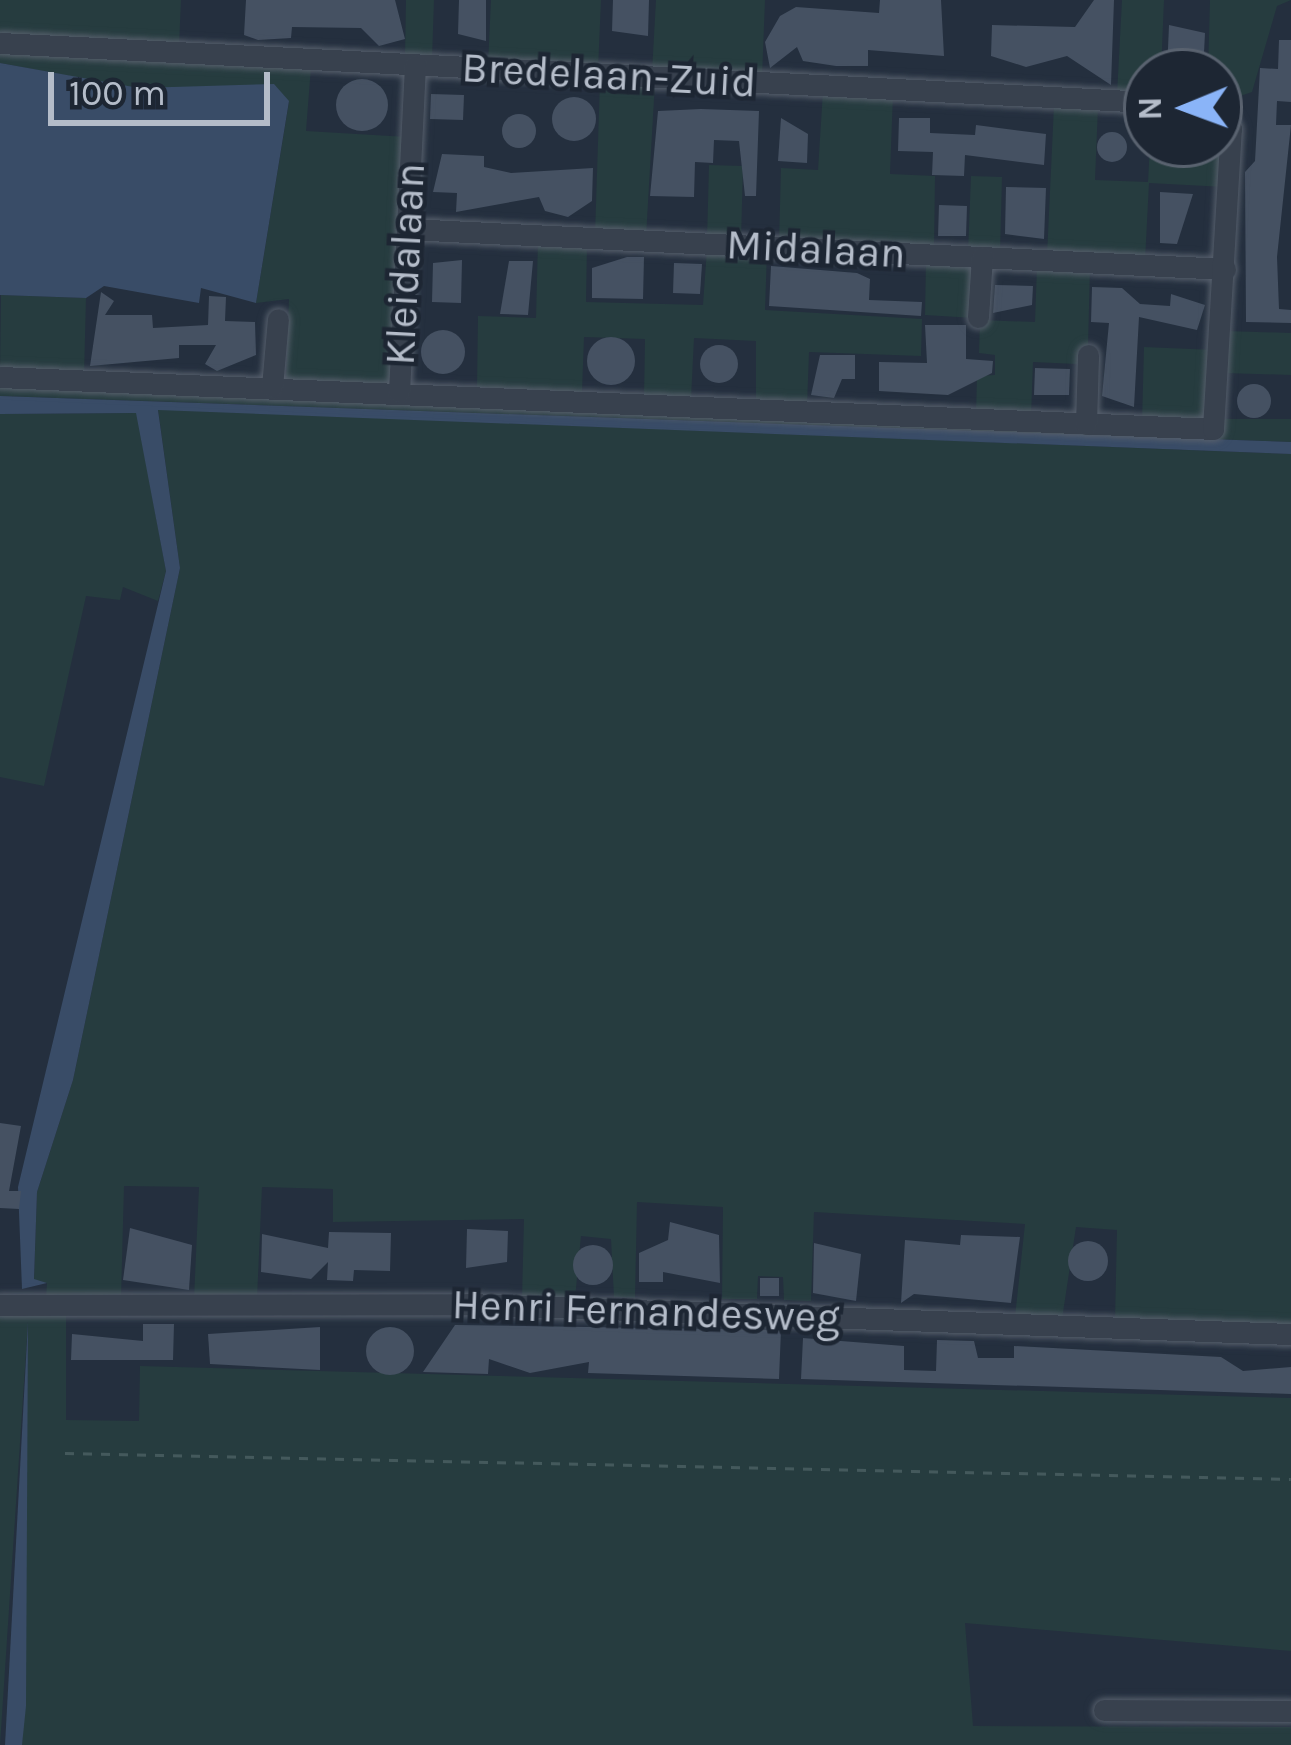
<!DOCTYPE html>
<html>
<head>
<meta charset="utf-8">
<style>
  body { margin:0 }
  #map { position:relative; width:1291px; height:1745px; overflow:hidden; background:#242f3e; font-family:Karla,sans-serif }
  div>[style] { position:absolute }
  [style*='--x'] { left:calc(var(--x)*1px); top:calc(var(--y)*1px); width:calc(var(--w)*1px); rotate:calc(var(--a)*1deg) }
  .green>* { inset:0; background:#263c3f }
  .water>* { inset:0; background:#394c67 }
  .building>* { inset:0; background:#455162 }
  .round { border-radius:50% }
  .path>* { height:3px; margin-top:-1.5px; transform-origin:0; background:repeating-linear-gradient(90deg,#44595c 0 9px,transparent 0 18px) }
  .roads { filter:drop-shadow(0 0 3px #565f6c) drop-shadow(0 0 3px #565f6c) }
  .minor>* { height:21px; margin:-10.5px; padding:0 10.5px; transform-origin:10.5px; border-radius:10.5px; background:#38414e }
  span { translate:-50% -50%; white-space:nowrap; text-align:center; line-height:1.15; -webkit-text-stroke:9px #1d2633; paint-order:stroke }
  .street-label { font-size:42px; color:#b4bcc9 }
  .north { position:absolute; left:1123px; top:48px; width:120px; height:120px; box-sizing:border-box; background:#1d2633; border:3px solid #59626f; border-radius:50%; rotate:269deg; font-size:33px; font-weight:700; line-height:48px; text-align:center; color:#b4bcc9 }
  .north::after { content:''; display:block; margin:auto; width:42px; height:54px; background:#8ab4f8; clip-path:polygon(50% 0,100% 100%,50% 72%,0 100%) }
  .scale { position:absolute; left:48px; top:72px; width:222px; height:54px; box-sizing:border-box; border:6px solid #b4bcc9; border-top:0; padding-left:15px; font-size:36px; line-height:42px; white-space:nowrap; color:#b4bcc9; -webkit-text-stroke:9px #1d2633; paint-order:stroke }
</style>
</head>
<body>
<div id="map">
  <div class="green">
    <div style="clip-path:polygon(0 0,181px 0,179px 46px,0 37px)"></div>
    <div style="clip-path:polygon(406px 0,434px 0,432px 59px,405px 58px)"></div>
    <div style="clip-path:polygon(491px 0,601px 0,598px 70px,488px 64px)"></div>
    <div style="clip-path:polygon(656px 0,765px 0,762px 78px,652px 72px)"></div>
    <div style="clip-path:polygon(1122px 0,1164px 0,1161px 72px,1147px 72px,1147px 96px,1117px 95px)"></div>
    <div style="clip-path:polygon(1210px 0,1291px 0,1277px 6px,1252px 92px,1225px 101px,1219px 72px,1208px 72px)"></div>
    <div style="clip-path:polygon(0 51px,311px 67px,306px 131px,407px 137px,394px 388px,286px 382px,289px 299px,256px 303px,289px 102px,139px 89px,0 63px)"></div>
    <div style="clip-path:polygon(600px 80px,655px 82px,646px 237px,595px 235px)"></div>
    <div style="clip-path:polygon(823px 91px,893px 94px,890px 174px,935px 176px,934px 251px,779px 244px,781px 168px,818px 170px)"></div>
    <div style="clip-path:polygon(1054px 105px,1098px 107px,1095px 180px,1148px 182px,1150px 144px,1219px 144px,1219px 116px,1225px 187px,1149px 183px,1145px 261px,1047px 256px)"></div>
    <div style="clip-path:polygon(709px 165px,743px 166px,741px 241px,707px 240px)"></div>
    <div style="clip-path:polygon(971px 176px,1002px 177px,1000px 254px,968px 253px)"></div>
    <div style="clip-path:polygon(538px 240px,587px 242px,586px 302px,703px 305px,707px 249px,767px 252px,765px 310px,922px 319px,921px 356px,809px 352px,807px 407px,756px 405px,756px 341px,694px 338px,691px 399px,644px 398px,645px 339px,584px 337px,582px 392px,477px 387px,478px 316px,536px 318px)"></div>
    <div style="clip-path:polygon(926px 261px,973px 265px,974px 318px,925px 315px)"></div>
    <div style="clip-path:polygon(1037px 266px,1090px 268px,1088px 347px,1077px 364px,1033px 362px,1031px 416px,976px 415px,977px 376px,995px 375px,995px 355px,979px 353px,980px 320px,1035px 322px)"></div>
    <div style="clip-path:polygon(1px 295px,86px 298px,84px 376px,0 373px)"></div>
    <div style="clip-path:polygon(1226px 331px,1291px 333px,1291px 375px,1224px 373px)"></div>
    <div style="clip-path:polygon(1144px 347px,1215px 350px,1208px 421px,1142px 422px)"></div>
    <div style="clip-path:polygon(0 383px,1219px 432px,1225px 419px,1291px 419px,1291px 442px,0 396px)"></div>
    <div style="clip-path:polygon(158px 409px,1291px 454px,1291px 1326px,1115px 1321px,1117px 1230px,1076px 1227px,1062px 1319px,1015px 1317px,1025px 1224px,814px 1212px,811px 1301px,784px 1300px,783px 1277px,758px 1276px,757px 1299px,722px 1299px,723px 1207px,637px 1202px,635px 1298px,614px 1297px,611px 1239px,581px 1236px,575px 1299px,522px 1298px,524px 1219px,333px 1222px,333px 1189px,262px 1187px,257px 1299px,194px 1299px,199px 1187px,124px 1186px,121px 1299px,46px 1298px,47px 1283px,34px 1280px,37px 1192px,73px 1080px,180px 568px)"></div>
    <div style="clip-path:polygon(137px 413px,166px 571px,158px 601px,123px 587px,120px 600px,86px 596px,44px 786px,0 777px,0 414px)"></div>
    <div style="clip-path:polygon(0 1311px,66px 1311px,66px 1420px,139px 1421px,140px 1366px,1291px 1398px,1291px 1651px,965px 1623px,973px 1726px,1291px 1727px,1291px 1745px,22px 1745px,28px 1322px,0 1745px)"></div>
  </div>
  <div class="water">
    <div style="clip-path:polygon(0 63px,139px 88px,274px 84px,289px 101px,256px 303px,201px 288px,199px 303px,104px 286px,86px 298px,0 295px)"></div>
    <div style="clip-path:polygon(0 396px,1291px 442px,1291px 454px,158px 410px,180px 568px,73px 1080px,37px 1192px,34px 1279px,47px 1283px,22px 1289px,18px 1187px,166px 571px,136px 413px,0 414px)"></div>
    <div style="clip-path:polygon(28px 1322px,26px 1706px,22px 1745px,5px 1745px)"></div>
  </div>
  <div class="building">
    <div style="clip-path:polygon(246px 0,395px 0,405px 39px,379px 46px,361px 28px,292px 27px,291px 38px,258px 40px,244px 35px)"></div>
    <div style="clip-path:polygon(459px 0,486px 0,486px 41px,458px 34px)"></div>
    <div style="clip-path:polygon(613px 0,649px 0,648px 36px,612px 31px)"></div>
    <div style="clip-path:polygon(880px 0,941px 0,944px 56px,868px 50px,868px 66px,836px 66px,803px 61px,797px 47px,770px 68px,765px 42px,780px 16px,796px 7px,879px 13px)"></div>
    <div style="clip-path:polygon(1094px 0,1114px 0,1111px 85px,1067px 56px,1026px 67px,991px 56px,992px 25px,1075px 27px)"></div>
    <div style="clip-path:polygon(1169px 25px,1205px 33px,1203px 72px,1167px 72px)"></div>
    <div style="clip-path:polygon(1279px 40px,1291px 40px,1291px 102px,1277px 101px,1276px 125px,1291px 125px,1277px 257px,1279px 309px,1291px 310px,1291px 323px,1246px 322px,1245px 172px,1255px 161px,1260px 68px,1278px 69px)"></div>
    <div class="round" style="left:336px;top:79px;width:52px;height:52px"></div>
    <div style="clip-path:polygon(431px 94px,464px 95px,463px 120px,430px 119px)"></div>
    <div class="round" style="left:552px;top:97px;width:44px;height:44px"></div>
    <div style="clip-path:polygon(701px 109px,759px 111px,756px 196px,745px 196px,739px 141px,714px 140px,713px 163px,695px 162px,694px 197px,650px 196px,658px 111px)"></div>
    <div class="round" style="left:502px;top:114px;width:34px;height:34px"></div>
    <div style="clip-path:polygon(781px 118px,808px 134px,807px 163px,778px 161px)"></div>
    <div style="clip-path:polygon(899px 118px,930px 118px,930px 133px,975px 135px,976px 125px,1046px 134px,1044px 165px,965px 155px,964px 176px,932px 175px,933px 152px,898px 151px)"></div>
    <div class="round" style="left:1097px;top:132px;width:30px;height:30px"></div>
    <div style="clip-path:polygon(442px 154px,484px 156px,484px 167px,511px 173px,593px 168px,592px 201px,568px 217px,545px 211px,539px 197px,456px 212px,457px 193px,433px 192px)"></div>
    <div style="clip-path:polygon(1006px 187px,1046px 188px,1044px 239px,1005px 234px)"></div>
    <div style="clip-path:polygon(1160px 192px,1193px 194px,1177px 244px,1160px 243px)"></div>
    <div style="clip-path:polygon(939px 205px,967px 206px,966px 236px,938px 236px)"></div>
    <div style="clip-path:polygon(627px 257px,644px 257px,643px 299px,592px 298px,592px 268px)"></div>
    <div style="clip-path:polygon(462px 260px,461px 303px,432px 302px,433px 263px)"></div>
    <div style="clip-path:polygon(509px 261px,533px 261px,528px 315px,500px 314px)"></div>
    <div style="clip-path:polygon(674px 263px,702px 264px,700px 294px,673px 293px)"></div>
    <div style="clip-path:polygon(771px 266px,857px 273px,870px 279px,869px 300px,922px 302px,921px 316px,769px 306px)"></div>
    <div style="clip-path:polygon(995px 285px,1033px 286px,1032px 305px,993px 313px)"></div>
    <div style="clip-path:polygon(1092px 287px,1122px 288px,1140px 304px,1170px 306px,1171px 294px,1205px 305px,1197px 330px,1139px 317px,1134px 407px,1102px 396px,1109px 323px,1091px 322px)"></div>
    <div style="clip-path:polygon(101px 292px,114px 301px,105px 315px,152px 315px,153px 328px,208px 325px,209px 296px,226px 297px,225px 321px,255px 322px,256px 355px,217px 371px,205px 364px,216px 345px,179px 345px,179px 358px,90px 366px)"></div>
    <div style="clip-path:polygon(925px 325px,966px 325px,966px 359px,993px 361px,992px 373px,948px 395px,879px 391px,879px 362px,927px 363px)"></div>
    <div class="round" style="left:421px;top:330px;width:44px;height:44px"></div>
    <div class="round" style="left:587px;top:337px;width:48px;height:48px"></div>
    <div class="round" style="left:700px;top:345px;width:38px;height:38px"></div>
    <div style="clip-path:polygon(820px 355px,855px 355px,855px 379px,842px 379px,834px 398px,811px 395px)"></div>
    <div style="clip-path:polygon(1035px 368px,1070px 369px,1069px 395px,1034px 395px)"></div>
    <div class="round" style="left:1237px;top:384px;width:34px;height:34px"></div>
    <div style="clip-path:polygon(0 1123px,21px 1126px,9px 1191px,21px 1191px,19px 1209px,0 1208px)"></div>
    <div style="clip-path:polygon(670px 1222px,719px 1235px,720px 1283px,663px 1272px,663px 1282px,639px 1282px,639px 1253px,668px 1240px)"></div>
    <div style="clip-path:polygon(130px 1228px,192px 1245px,189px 1290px,123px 1280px)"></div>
    <div style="clip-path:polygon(467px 1229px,508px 1231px,507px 1262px,466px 1268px)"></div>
    <div style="clip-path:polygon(329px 1232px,391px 1233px,390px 1271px,354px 1270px,353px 1281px,327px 1280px,328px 1262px,311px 1279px,261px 1272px,262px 1234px,328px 1248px)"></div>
    <div style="clip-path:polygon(961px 1235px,1020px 1237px,1011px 1303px,914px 1294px,901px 1303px,905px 1240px,960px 1245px)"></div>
    <div class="round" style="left:1068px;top:1241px;width:40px;height:40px"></div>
    <div style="clip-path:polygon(814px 1243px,861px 1254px,856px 1301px,813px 1293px)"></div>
    <div class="round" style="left:573px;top:1245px;width:40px;height:40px"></div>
    <div style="clip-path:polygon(760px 1278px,779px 1278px,779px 1296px,760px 1296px)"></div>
    <div style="clip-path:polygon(143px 1324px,174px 1324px,173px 1360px,71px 1360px,72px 1334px,143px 1341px)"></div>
    <div style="clip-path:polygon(455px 1325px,781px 1330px,779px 1379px,588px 1373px,589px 1362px,530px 1373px,489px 1359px,488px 1374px,423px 1372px)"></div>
    <div class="round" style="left:366px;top:1327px;width:48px;height:48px"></div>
    <div style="clip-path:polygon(320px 1327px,320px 1370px,210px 1364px,208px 1334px)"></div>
    <div style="clip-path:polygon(803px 1338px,904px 1346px,904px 1370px,936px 1371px,937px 1340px,974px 1341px,978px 1358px,1014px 1358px,1014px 1346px,1221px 1357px,1243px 1371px,1291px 1367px,1291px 1394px,801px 1379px)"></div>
  </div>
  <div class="path">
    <div style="--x:65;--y:1453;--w:1226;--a:1.21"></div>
  </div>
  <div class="roads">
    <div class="minor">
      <div style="--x:0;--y:43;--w:1149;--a:2.94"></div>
      <div style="--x:408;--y:229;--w:818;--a:2.8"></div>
      <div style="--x:978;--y:317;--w:60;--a:-86.2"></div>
      <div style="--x:0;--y:377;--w:1214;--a:2.45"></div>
      <div style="--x:1213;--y:429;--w:301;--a:-86.6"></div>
      <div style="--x:1231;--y:129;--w:25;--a:-119"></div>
      <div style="--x:272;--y:387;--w:68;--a:-85"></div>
      <div style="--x:399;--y:392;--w:327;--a:-87.2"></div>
      <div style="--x:1086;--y:424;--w:69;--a:-88.3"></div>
      <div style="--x:0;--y:1305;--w:468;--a:-0.1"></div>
      <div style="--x:468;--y:1304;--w:824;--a:2.09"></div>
      <div style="--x:1104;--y:1710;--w:187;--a:0.3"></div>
    </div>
  </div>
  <div class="street-label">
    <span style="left:609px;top:75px;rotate:3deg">Bredelaan-Zuid</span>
    <span style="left:816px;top:249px;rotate:3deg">Midalaan</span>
    <span style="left:405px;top:264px;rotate:-87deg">Kleidalaan</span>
    <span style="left:646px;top:1311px;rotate:2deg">Henri Fernandesweg</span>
  </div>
  <div class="north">N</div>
  <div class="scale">100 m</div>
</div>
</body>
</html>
